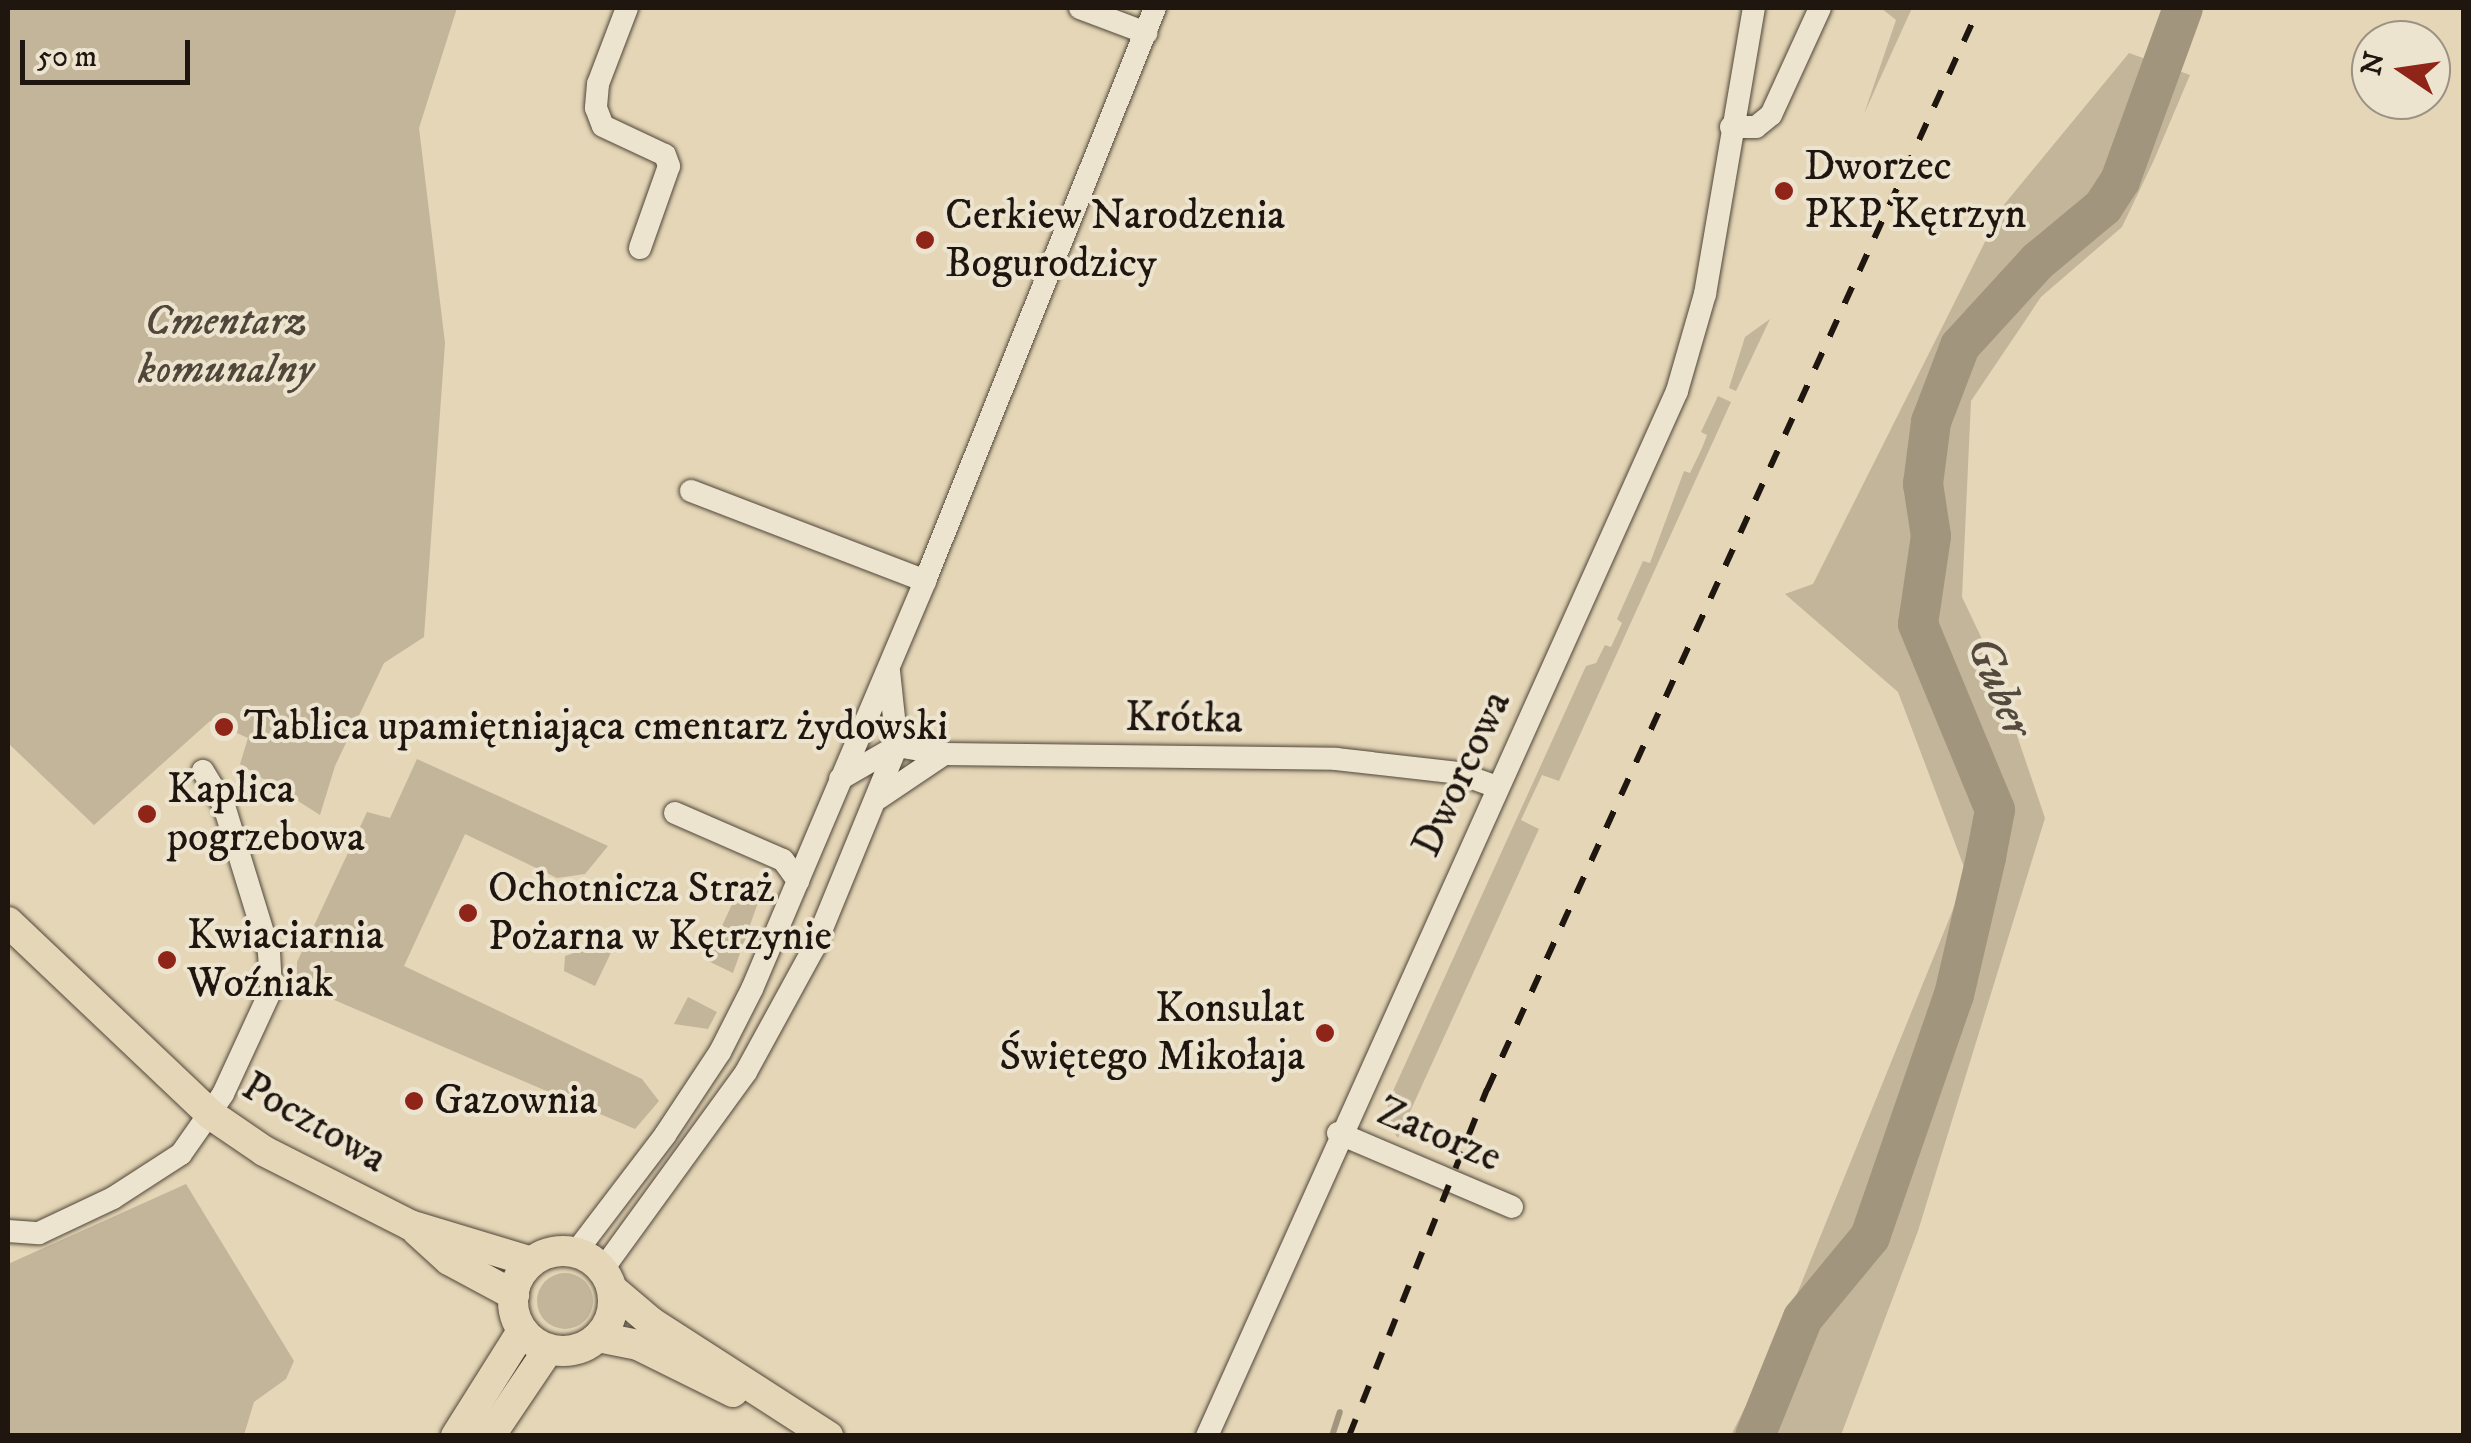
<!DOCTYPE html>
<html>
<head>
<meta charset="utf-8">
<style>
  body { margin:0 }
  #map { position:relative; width:2471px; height:1443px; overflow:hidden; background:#e4d6b6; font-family:"IM FELL DW Pica",serif }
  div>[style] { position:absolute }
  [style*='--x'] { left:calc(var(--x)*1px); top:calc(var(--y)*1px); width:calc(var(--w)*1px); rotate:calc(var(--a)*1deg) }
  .green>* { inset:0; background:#c3b59a }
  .round { border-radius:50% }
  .stream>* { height:6px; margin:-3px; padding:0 3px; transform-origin:3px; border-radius:3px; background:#a1957e }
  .river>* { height:40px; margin:-20px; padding:0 20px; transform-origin:20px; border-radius:20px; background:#a1957e }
  .roads { filter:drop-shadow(0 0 2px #51463a) drop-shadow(0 0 2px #51463a) }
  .minor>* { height:22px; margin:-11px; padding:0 11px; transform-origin:11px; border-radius:11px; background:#ede4d0 }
  .major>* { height:30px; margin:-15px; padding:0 15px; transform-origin:15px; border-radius:15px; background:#e4d6b6 }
  .major>.ring { margin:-15px; padding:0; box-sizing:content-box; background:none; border:30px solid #e4d6b6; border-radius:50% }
  .rail>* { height:6px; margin-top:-3px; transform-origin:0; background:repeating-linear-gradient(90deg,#201610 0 18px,transparent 0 36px) }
  .dots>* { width:28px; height:28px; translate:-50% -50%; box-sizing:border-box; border:5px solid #ede4d0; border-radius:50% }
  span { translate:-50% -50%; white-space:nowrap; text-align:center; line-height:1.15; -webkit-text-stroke:8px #ede4d0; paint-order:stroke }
  .poi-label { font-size:42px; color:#201610 }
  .left { translate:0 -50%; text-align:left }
  .right { translate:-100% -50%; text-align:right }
  .park-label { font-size:42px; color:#514639; font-style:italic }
  .street-label { font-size:42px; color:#201610 }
  .water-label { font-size:45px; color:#54493c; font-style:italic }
  .frame { position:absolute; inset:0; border:10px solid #201610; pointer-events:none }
  .north { position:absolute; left:2351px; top:20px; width:100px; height:100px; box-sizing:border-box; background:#ede4d0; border:2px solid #9b9283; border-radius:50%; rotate:283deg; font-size:28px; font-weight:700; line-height:40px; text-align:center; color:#201610 }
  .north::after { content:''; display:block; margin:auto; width:35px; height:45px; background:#8f2418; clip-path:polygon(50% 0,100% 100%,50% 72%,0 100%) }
  .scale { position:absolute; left:20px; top:40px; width:170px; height:45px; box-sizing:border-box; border:5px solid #201610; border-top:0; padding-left:12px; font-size:30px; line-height:35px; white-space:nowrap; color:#201610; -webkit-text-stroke:8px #ede4d0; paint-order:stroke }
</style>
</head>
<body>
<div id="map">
  <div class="green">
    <div style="clip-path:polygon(8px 8px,457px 8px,419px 128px,445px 343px,424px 637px,384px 663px,335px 766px,320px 815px,240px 764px,248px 738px,210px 721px,94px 825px,8px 743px)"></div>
    <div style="clip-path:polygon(1881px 8px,1912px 8px,1864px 114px,1896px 20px)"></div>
    <div style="clip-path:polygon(2129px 53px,2190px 75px,2154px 160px,2122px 227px,2041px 297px,1971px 401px,1962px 597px,1990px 656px,2045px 818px,1918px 1231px,1841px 1435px,1731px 1435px,1773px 1353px,1967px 875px,1898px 692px,1785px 594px,1813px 584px,2003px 206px)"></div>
    <div style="clip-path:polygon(1770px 319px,1736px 391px,1729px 388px,1745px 337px)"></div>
    <div style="clip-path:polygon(1718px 396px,1731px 402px,1559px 781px,1542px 775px,1521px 820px,1539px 829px,1398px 1138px,1388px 1125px,1388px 1102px,1586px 666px,1596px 663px,1605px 645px,1611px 647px,1622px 623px,1617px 619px,1643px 561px,1650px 563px,1684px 471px,1690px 473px,1702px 448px,1707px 435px,1701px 432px)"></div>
    <div style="clip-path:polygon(417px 759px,608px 846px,585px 874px,557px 878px,465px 834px,404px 966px,642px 1079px,659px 1101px,635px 1129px,297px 984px,297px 962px,367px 812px,390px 818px)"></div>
    <div style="clip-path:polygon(742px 883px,758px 889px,760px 897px,733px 973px,706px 960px)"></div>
    <div style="clip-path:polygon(618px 938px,595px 986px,564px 971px,565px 956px)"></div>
    <div style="clip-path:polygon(688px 997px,717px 1012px,708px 1029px,674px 1024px)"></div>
    <div style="clip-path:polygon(186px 1184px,294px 1361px,286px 1379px,254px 1402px,244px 1435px,8px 1435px,8px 1264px)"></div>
    <div class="round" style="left:537px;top:1273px;width:56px;height:56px"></div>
  </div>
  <div class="stream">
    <div style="--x:1332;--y:1436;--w:25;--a:-72"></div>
  </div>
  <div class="river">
    <div style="--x:1755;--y:1436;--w:127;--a:-67.9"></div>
    <div style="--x:1803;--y:1318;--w:105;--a:-50.4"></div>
    <div style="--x:1870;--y:1237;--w:256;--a:-70.9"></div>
    <div style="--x:1954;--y:995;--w:142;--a:-76.9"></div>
    <div style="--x:1986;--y:857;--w:48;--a:-79.2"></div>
    <div style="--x:1995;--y:810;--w:201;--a:-112.5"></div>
    <div style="--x:1918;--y:624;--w:89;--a:-81.6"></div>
    <div style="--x:1931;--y:536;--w:53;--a:-98.7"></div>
    <div style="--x:1923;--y:484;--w:63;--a:-82.6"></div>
    <div style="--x:1931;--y:422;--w:81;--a:-69.1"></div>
    <div style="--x:1960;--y:346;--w:115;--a:-47.5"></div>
    <div style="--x:2038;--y:261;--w:85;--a:-39.7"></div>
    <div style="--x:2103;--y:207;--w:31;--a:-57"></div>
    <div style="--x:2120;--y:181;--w:184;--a:-70"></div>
  </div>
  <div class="roads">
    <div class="minor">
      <div style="--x:627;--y:8;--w:81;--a:110.9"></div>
      <div style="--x:598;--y:84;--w:24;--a:95"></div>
      <div style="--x:596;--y:108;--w:19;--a:69"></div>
      <div style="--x:603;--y:126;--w:68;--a:25.1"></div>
      <div style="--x:665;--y:155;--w:12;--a:70"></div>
      <div style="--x:669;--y:166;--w:87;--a:109.5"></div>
      <div style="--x:1080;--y:8;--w:71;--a:20.7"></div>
      <div style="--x:1731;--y:127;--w:25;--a:0"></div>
      <div style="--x:1756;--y:127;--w:19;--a:-39"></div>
      <div style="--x:1771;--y:115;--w:118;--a:-65.4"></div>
      <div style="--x:691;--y:491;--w:251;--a:21"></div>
      <div style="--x:840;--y:779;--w:66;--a:-30.1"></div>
      <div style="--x:897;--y:746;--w:48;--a:9.7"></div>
      <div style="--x:944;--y:754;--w:392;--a:0.7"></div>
      <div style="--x:1336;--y:759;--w:123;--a:6.5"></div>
      <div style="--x:1458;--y:773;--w:41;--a:19.7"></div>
      <div style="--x:879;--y:798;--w:78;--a:-34.1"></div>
      <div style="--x:675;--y:813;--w:118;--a:23.5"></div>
      <div style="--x:783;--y:860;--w:26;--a:54"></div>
      <div style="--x:1338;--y:1133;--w:189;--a:23"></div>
      <div style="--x:8;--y:1231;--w:31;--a:4"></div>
      <div style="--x:39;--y:1233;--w:82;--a:-25.3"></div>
      <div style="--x:113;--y:1198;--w:81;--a:-32.9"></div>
      <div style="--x:181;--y:1154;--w:73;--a:-55"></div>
      <div style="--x:223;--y:1094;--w:115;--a:-65.2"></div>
      <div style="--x:271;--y:990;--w:38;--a:-93"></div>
      <div style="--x:269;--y:952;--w:153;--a:-107.1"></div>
      <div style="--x:224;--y:806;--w:41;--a:-121"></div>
      <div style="--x:576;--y:1252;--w:147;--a:-52.7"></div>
      <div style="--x:665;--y:1135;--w:100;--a:-56.5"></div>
      <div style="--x:720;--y:1052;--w:71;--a:-63.1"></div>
      <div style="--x:752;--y:989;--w:443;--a:-67"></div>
      <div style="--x:925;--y:581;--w:617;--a:-68.13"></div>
      <div style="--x:603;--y:1269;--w:243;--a:-54"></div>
      <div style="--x:746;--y:1072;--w:141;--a:-61.3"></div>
      <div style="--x:814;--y:948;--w:218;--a:-67.7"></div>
      <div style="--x:897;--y:746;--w:75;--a:-96.1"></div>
      <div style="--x:1207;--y:1436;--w:1146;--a:-65.78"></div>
      <div style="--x:1677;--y:391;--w:101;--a:-73.9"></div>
      <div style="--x:1705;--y:294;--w:290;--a:-80.3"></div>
    </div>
    <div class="major">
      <div style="--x:8;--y:922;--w:279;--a:43.5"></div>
      <div style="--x:210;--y:1114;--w:65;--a:34.4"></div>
      <div style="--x:264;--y:1151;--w:164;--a:26.9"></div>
      <div style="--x:410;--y:1225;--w:127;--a:16.9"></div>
      <div style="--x:417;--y:1231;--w:43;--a:42.2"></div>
      <div style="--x:449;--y:1260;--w:74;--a:28.3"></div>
      <div class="ring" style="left:513px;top:1251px;width:70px;height:70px"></div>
      <div style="--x:612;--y:1289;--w:51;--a:40.2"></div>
      <div style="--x:651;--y:1322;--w:211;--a:32.8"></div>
      <div style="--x:598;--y:1337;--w:41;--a:11.3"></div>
      <div style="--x:638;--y:1345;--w:106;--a:26.3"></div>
      <div style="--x:456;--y:1436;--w:124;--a:-57.8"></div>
      <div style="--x:490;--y:1436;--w:104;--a:-56"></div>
    </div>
  </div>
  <div class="rail">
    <div style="--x:1349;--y:1436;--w:373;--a:-68.3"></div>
    <div style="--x:1487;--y:1090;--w:1189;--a:-65.55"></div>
  </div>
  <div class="dots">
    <div style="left:1784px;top:191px;background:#8f2418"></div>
    <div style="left:925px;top:240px;background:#8f2418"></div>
    <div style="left:224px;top:727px;background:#8f2418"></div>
    <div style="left:147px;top:814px;background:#8f2418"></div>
    <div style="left:468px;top:913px;background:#8f2418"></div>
    <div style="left:167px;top:960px;background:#8f2418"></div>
    <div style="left:1325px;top:1033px;background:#8f2418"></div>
    <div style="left:414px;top:1101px;background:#8f2418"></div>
  </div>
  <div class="poi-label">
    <span class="left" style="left:1804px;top:191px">Dworzec<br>PKP Kętrzyn</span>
    <span class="left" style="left:945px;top:240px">Cerkiew Narodzenia<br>Bogurodzicy</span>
    <span class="left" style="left:244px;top:727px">Tablica upamiętniająca cmentarz żydowski</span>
    <span class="left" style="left:167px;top:814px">Kaplica<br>pogrzebowa</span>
    <span class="left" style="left:488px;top:913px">Ochotnicza Straż<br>Pożarna w Kętrzynie</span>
    <span class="left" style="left:187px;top:960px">Kwiaciarnia<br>Woźniak</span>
    <span class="right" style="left:1305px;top:1033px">Konsulat<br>Świętego Mikołaja</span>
    <span class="left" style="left:434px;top:1101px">Gazownia</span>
  </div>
  <div class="park-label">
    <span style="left:226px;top:346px">Cmentarz<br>komunalny</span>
  </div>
  <div class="street-label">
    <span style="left:1184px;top:719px;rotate:1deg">Krótka</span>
    <span style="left:1462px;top:774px;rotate:-65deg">Dworcowa</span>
    <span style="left:314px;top:1123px;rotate:30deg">Pocztowa</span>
    <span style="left:1439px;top:1135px;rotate:23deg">Zatorze</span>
  </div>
  <div class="water-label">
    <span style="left:1998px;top:687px;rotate:67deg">Guber</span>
  </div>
  <div class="frame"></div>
  <div class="north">N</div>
  <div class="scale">50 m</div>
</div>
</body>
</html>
